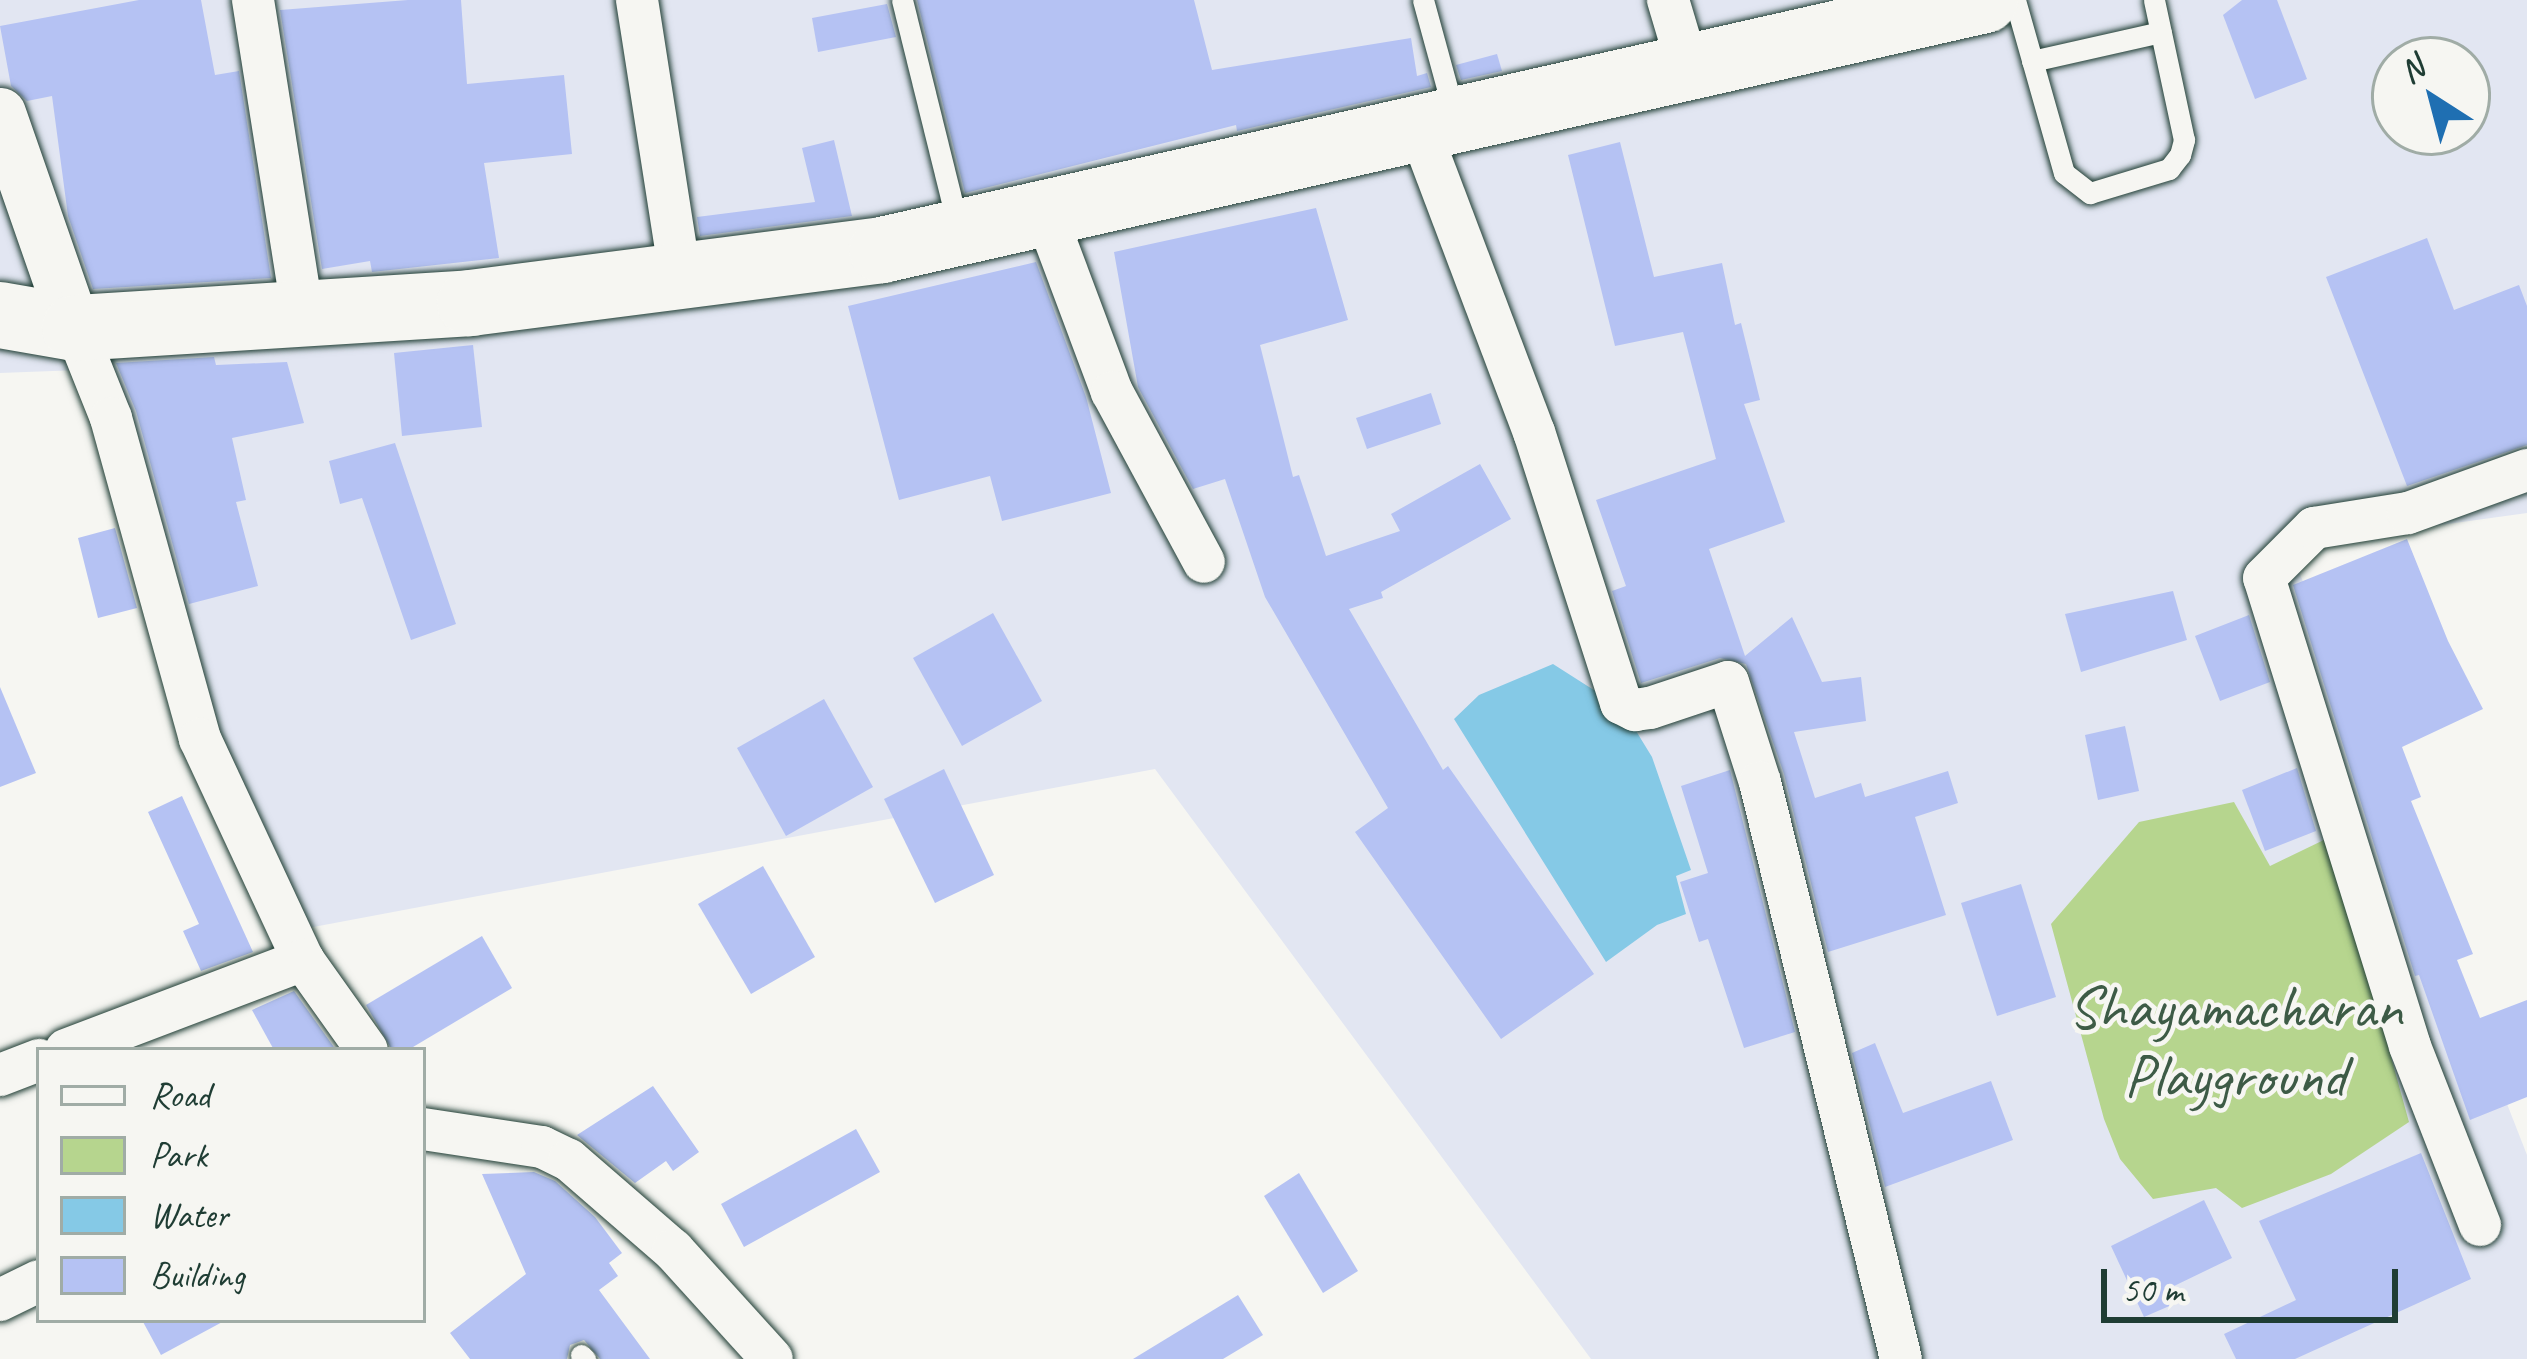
<!DOCTYPE html>
<html>
<head>
<meta charset="utf-8">
<style>
  body { margin:0 }
  #map { position:relative; width:2527px; height:1359px; overflow:hidden; background:#f6f6f2; font-family:Caveat,sans-serif }
  div>[style] { position:absolute }
  [style*='--x'] { left:calc(var(--x)*1px); top:calc(var(--y)*1px); width:calc(var(--w)*1px); rotate:calc(var(--a)*1deg) }
  .built>* { inset:0; background:#e2e6f2 }
  .green>* { inset:0; background:#b6d58e }
  .water>* { inset:0; background:#85c9e6 }
  .building>* { inset:0; background:#b5c2f3 }
  .roads { filter:drop-shadow(0 0 3px #1f3d34) drop-shadow(0 0 3px #1f3d34) }
  .service>* { height:21px; margin:-10.5px; padding:0 10.5px; transform-origin:10.5px; border-radius:10.5px; background:#f6f6f2 }
  .minor>* { height:42px; margin:-21px; padding:0 21px; transform-origin:21px; border-radius:21px; background:#f6f6f2 }
  .tertiary>* { height:51px; margin:-25.5px; padding:0 25.5px; transform-origin:25.5px; border-radius:25.5px; background:#f6f6f2 }
  .primary>* { height:66px; margin:-33px; padding:0 33px; transform-origin:33px; border-radius:33px; background:#f6f6f2 }
  span { translate:-50% -50%; white-space:nowrap; text-align:center; line-height:1.15; -webkit-text-stroke:9px #f6f6f2; paint-order:stroke }
  .park-label { font-size:60px; color:#3d5b46 }
  .legend { position:absolute; left:36px; top:1047px; width:390px; height:276px; box-sizing:border-box; background:#f6f6f2; border:3px solid #a0aca6; margin:0; padding:15px 21px; list-style:none; font-size:36px; color:#1f3d34 }
  .legend li { display:flex; align-items:center; gap:24px; height:60px }
  .legend b { width:60px; border:3px solid #a0aca6 }
  .north { position:absolute; left:2371px; top:36px; width:120px; height:120px; box-sizing:border-box; background:#f6f6f2; border:3px solid #a0aca6; border-radius:50%; rotate:324deg; font-size:33px; font-weight:700; line-height:48px; text-align:center; color:#1f3d34 }
  .north::after { content:''; display:block; margin:auto; width:42px; height:54px; background:#1f6fb2; clip-path:polygon(50% 0,100% 100%,50% 72%,0 100%) }
  .scale { position:absolute; left:2101px; top:1269px; width:297px; height:54px; box-sizing:border-box; border:6px solid #1f3d34; border-top:0; padding-left:15px; font-size:36px; line-height:42px; white-space:nowrap; color:#1f3d34; -webkit-text-stroke:9px #f6f6f2; paint-order:stroke }
</style>
</head>
<body>
<div id="map">
  <div class="built">
    <div style="clip-path:polygon(evenodd,0 0,2527px 0,2527px 513px,2289px 546px,2527px 1155px,2527px 1359px,1591px 1359px,1155px 769px,308px 928px,184px 652px,79px 370px,0 373px,0 0,2395px 60px,2467px 60px,2467px 132px,2395px 132px,2395px 60px)"></div>
  </div>
  <div class="green">
    <div style="clip-path:polygon(2234px 802px,2270px 866px,2330px 837px,2409px 1122px,2331px 1174px,2242px 1208px,2216px 1188px,2153px 1199px,2120px 1159px,2104px 1119px,2051px 924px,2139px 822px)"></div>
  </div>
  <div class="water">
    <div style="clip-path:polygon(1553px 664px,1622px 708px,1652px 757px,1691px 870px,1676px 876px,1686px 914px,1657px 925px,1606px 962px,1454px 719px,1479px 695px)"></div>
  </div>
  <div class="building">
    <div style="clip-path:polygon(139px 0,201px 0,215px 75px,239px 71px,271px 278px,93px 289px,68px 216px,52px 96px,27px 101px,11px 86px,0 26px)"></div>
    <div style="clip-path:polygon(408px 0,461px 0,467px 84px,564px 75px,572px 154px,484px 163px,499px 258px,372px 272px,370px 261px,322px 269px,280px 10px)"></div>
    <div style="clip-path:polygon(917px 0,1194px 0,1212px 70px,1411px 38px,1417px 76px,1427px 73px,1431px 87px,1237px 131px,1236px 125px,965px 193px)"></div>
    <div style="clip-path:polygon(2242px 0,2277px 0,2307px 79px,2255px 99px,2223px 15px)"></div>
    <div style="clip-path:polygon(887px 4px,896px 37px,818px 52px,812px 18px)"></div>
    <div style="clip-path:polygon(1497px 54px,1502px 71px,1461px 80px,1456px 65px)"></div>
    <div style="clip-path:polygon(834px 140px,852px 216px,700px 236px,697px 217px,815px 202px,802px 148px)"></div>
    <div style="clip-path:polygon(1620px 142px,1654px 277px,1722px 263px,1735px 325px,1741px 323px,1760px 400px,1744px 404px,1785px 522px,1709px 549px,1745px 656px,1792px 617px,1822px 682px,1861px 677px,1866px 721px,1794px 732px,1815px 798px,1861px 783px,1865px 797px,1948px 771px,1958px 803px,1915px 817px,1946px 915px,1828px 952px,1784px 774px,1746px 664px,1720px 658px,1641px 683px,1612px 591px,1626px 586px,1596px 500px,1716px 459px,1683px 332px,1615px 346px,1568px 155px)"></div>
    <div style="clip-path:polygon(1316px 208px,1348px 320px,1260px 345px,1293px 477px,1299px 475px,1326px 556px,1400px 531px,1391px 514px,1480px 464px,1511px 519px,1381px 592px,1383px 598px,1349px 609px,1443px 770px,1448px 766px,1594px 974px,1501px 1039px,1355px 832px,1388px 808px,1265px 597px,1225px 479px,1193px 489px,1138px 387px,1114px 252px)"></div>
    <div style="clip-path:polygon(2427px 238px,2454px 310px,2519px 285px,2527px 306px,2527px 445px,2407px 486px,2326px 277px)"></div>
    <div style="clip-path:polygon(1036px 262px,1086px 397px,1111px 493px,1002px 521px,990px 476px,899px 500px,848px 306px)"></div>
    <div style="clip-path:polygon(473px 345px,482px 427px,402px 436px,394px 353px)"></div>
    <div style="clip-path:polygon(214px 357px,216px 365px,287px 362px,304px 423px,232px 438px,246px 500px,236px 502px,258px 586px,189px 604px,136px 411px,116px 363px)"></div>
    <div style="clip-path:polygon(1431px 393px,1441px 424px,1367px 449px,1356px 418px)"></div>
    <div style="clip-path:polygon(395px 443px,456px 624px,411px 640px,362px 498px,340px 504px,329px 461px)"></div>
    <div style="clip-path:polygon(115px 528px,137px 608px,98px 618px,78px 538px)"></div>
    <div style="clip-path:polygon(2407px 539px,2448px 641px,2483px 709px,2402px 747px,2421px 797px,2411px 801px,2473px 954px,2457px 960px,2480px 1018px,2527px 1000px,2527px 1097px,2470px 1120px,2419px 975px,2415px 976px,2293px 585px)"></div>
    <div style="clip-path:polygon(2173px 591px,2187px 640px,2081px 672px,2065px 614px)"></div>
    <div style="clip-path:polygon(993px 613px,1042px 701px,962px 746px,913px 658px)"></div>
    <div style="clip-path:polygon(2249px 615px,2270px 682px,2220px 701px,2195px 636px)"></div>
    <div style="clip-path:polygon(0 687px,36px 773px,0 787px)"></div>
    <div style="clip-path:polygon(824px 699px,873px 787px,786px 836px,737px 748px)"></div>
    <div style="clip-path:polygon(2125px 726px,2139px 791px,2098px 800px,2085px 735px)"></div>
    <div style="clip-path:polygon(2297px 768px,2316px 831px,2265px 851px,2242px 790px)"></div>
    <div style="clip-path:polygon(944px 769px,994px 875px,935px 903px,884px 799px)"></div>
    <div style="clip-path:polygon(1730px 770px,1795px 1032px,1744px 1048px,1708px 939px,1699px 942px,1680px 882px,1708px 873px,1681px 786px)"></div>
    <div style="clip-path:polygon(182px 796px,253px 952px,201px 971px,183px 931px,199px 924px,148px 812px)"></div>
    <div style="clip-path:polygon(763px 866px,815px 957px,751px 994px,698px 904px)"></div>
    <div style="clip-path:polygon(2021px 884px,2056px 997px,1997px 1016px,1961px 903px)"></div>
    <div style="clip-path:polygon(482px 936px,512px 988px,408px 1050px,392px 1050px,366px 1005px)"></div>
    <div style="clip-path:polygon(294px 991px,336px 1050px,274px 1050px,252px 1010px)"></div>
    <div style="clip-path:polygon(1875px 1043px,1903px 1113px,1991px 1081px,2013px 1140px,1885px 1187px,1852px 1053px)"></div>
    <div style="clip-path:polygon(653px 1086px,699px 1152px,673px 1171px,666px 1161px,635px 1183px,577px 1135px)"></div>
    <div style="clip-path:polygon(856px 1129px,880px 1172px,744px 1247px,721px 1204px)"></div>
    <div style="clip-path:polygon(2421px 1153px,2471px 1279px,2295px 1359px,2236px 1359px,2224px 1334px,2296px 1300px,2259px 1221px)"></div>
    <div style="clip-path:polygon(534px 1172px,555px 1181px,595px 1217px,622px 1253px,609px 1263px,618px 1276px,599px 1290px,650px 1359px,600px 1359px,584px 1340px,570px 1345px,567px 1359px,470px 1359px,450px 1333px,526px 1274px,482px 1174px)"></div>
    <div style="clip-path:polygon(1299px 1173px,1358px 1271px,1323px 1293px,1264px 1196px)"></div>
    <div style="clip-path:polygon(2204px 1200px,2232px 1258px,2174px 1286px,2181px 1301px,2144px 1317px,2111px 1246px)"></div>
    <div style="clip-path:polygon(1238px 1295px,1263px 1335px,1223px 1359px,1133px 1359px)"></div>
    <div style="clip-path:polygon(142px 1320px,226px 1320px,161px 1355px)"></div>
  </div>
  <div class="roads">
    <div class="service">
      <div style="--x:902;--y:0;--w:233;--a:76.1"></div>
      <div style="--x:1423;--y:0;--w:117;--a:74.7"></div>
      <div style="--x:2015;--y:0;--w:180;--a:74.2"></div>
      <div style="--x:2064;--y:173;--w:33;--a:38"></div>
      <div style="--x:2090;--y:193;--w:83;--a:-16.9"></div>
      <div style="--x:2169;--y:169;--w:18;--a:-52"></div>
      <div style="--x:2180;--y:155;--w:16;--a:-75"></div>
      <div style="--x:2184;--y:140;--w:143;--a:-102.1"></div>
      <div style="--x:2032;--y:61;--w:132;--a:-12.7"></div>
      <div style="--x:581;--y:1355;--w:6;--a:45"></div>
    </div>
    <div class="minor">
      <div style="--x:253;--y:0;--w:318;--a:81"></div>
      <div style="--x:637;--y:0;--w:279;--a:81.1"></div>
      <div style="--x:1668;--y:0;--w:70;--a:73.4"></div>
      <div style="--x:1419;--y:128;--w:325;--a:69.3"></div>
      <div style="--x:1534;--y:432;--w:285;--a:72.2"></div>
      <div style="--x:1621;--y:703;--w:16;--a:27"></div>
      <div style="--x:1635;--y:710;--w:15;--a:-8"></div>
      <div style="--x:1650;--y:708;--w:82;--a:-18.4"></div>
      <div style="--x:1728;--y:682;--w:105;--a:72.3"></div>
      <div style="--x:1760;--y:782;--w:594;--a:76.27"></div>
      <div style="--x:1045;--y:213;--w:191;--a:69.5"></div>
      <div style="--x:1112;--y:392;--w:193;--a:61.6"></div>
      <div style="--x:75;--y:328;--w:97;--a:68.2"></div>
      <div style="--x:111;--y:418;--w:333;--a:74.5"></div>
      <div style="--x:200;--y:739;--w:244;--a:65"></div>
      <div style="--x:303;--y:960;--w:110;--a:54.6"></div>
      <div style="--x:66;--y:1050;--w:254;--a:-20.8"></div>
      <div style="--x:0;--y:1075;--w:42;--a:-21"></div>
      <div style="--x:423;--y:1129;--w:120;--a:8.6"></div>
      <div style="--x:542;--y:1147;--w:30;--a:26"></div>
      <div style="--x:569;--y:1160;--w:138;--a:40.9"></div>
      <div style="--x:673;--y:1250;--w:147;--a:47.8"></div>
      <div style="--x:2480;--y:1225;--w:192;--a:-111.4"></div>
      <div style="--x:2410;--y:1046;--w:490;--a:-107.3"></div>
      <div style="--x:2264;--y:578;--w:71;--a:-45"></div>
      <div style="--x:2314;--y:528;--w:95;--a:-9.1"></div>
      <div style="--x:2408;--y:513;--w:127;--a:-19.9"></div>
      <div style="--x:0;--y:1300;--w:43;--a:-26"></div>
    </div>
    <div class="tertiary">
      <div style="--x:0;--y:113;--w:228;--a:70.8"></div>
    </div>
    <div class="primary">
      <div style="--x:0;--y:315;--w:76;--a:9.8"></div>
      <div style="--x:75;--y:328;--w:396;--a:-3.6"></div>
      <div style="--x:470;--y:303;--w:415;--a:-7.3"></div>
      <div style="--x:882;--y:250;--w:1131;--a:-12.77"></div>
    </div>
  </div>
  <div class="park-label">
    <span style="left:2235px;top:1042px">Shayamacharan<br>Playground</span>
  </div>
  <ul class="legend">
  <li><b style="height:15px;background:#f6f6f2"></b>Road</li>
  <li><b style="height:33px;background:#b6d58e"></b>Park</li>
  <li><b style="height:33px;background:#85c9e6"></b>Water</li>
  <li><b style="height:33px;background:#b5c2f3"></b>Building</li>
  </ul>
  <div class="north">N</div>
  <div class="scale">50 m</div>
</div>
</body>
</html>
